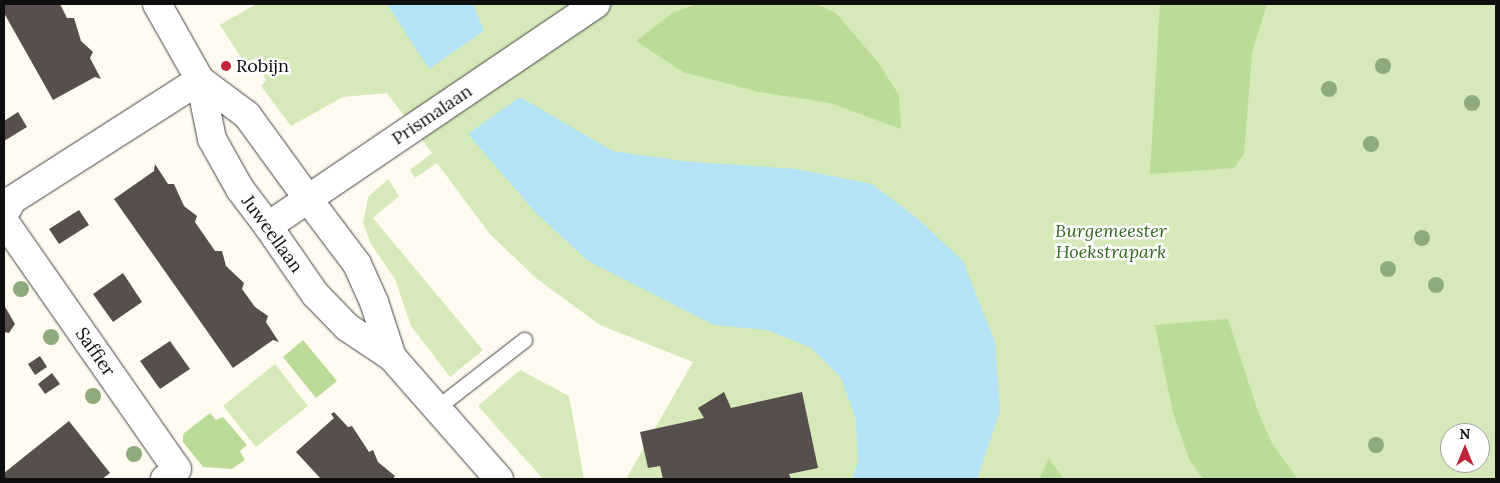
<!DOCTYPE html>
<html>
<head>
<meta charset="utf-8">
<style>
  body { margin:0 }
  #map { position:relative; width:1500px; height:483px; overflow:hidden; background:#fffbf0; font-family:Lora,serif }
  div>[style] { position:absolute }
  [style*='--x'] { left:calc(var(--x)*1px); top:calc(var(--y)*1px); width:calc(var(--w)*1px); rotate:calc(var(--a)*1deg) }
  .green>* { inset:0; background:#d6eab9 }
  .forest>* { inset:0; background:#bcdb98 }
  .water>* { inset:0; background:#b5e3f6 }
  .building>* { inset:0; background:#574f4b }
  .roads { filter:drop-shadow(0 0 1px #414141) drop-shadow(0 0 1px #414141) }
  .service>* { height:15px; margin:-7.5px; padding:0 7.5px; transform-origin:7.5px; border-radius:7.5px; background:#fff }
  .minor>* { height:28px; margin:-14px; padding:0 14px; transform-origin:14px; border-radius:14px; background:#fff }
  .tertiary>* { height:28px; margin:-14px; padding:0 14px; transform-origin:14px; border-radius:14px; background:#fff }
  .trees>* { width:16px; height:16px; margin:-8px; border-radius:50%; background:#8faa7c }
  .dots>* { width:14px; height:14px; translate:-50% -50%; box-sizing:border-box; border:2px solid #fff; border-radius:50% }
  span { translate:-50% -50%; white-space:nowrap; text-align:center; line-height:1.15; -webkit-text-stroke:5px #fff; paint-order:stroke }
  .poi-label { font-size:18px; color:#0e0e0e }
  .left { translate:0 -50%; text-align:left }
  .street-label { font-size:18px; color:#0e0e0e }
  .park-label { font-size:18px; color:#33671e; font-style:italic }
  .frame { position:absolute; inset:0; border:5px solid #0e0e0e; pointer-events:none }
  .north { position:absolute; left:1440px; top:423px; width:50px; height:50px; box-sizing:border-box; background:#fff; border:1px solid #9f9f9f; border-radius:50%; rotate:0deg; font-size:14px; font-weight:700; line-height:20px; text-align:center; color:#0e0e0e }
  .north::after { content:''; display:block; margin:auto; width:18px; height:22px; background:#c02539; clip-path:polygon(50% 0,100% 100%,50% 72%,0 100%) }
</style>
</head>
<body>
<div id="map">
  <div class="green">
    <div style="clip-path:polygon(evenodd,256px 4px,1496px 4px,1496px 479px,626px 479px,693px 362px,600px 325px,537px 279px,489px 233px,437px 163px,415px 178px,410px 170px,432px 153px,387px 93px,343px 97px,291px 126px,261px 86px,266px 80px,255px 59px,244px 62px,220px 25px,256px 4px,1450px 433px,1480px 433px,1480px 463px,1450px 463px,1450px 433px)"></div>
    <div style="clip-path:polygon(388px 179px,399px 196px,373px 218px,483px 350px,450px 377px,411px 326px,395px 279px,371px 244px,363px 223px,368px 197px)"></div>
    <div style="clip-path:polygon(275px 364px,308px 406px,256px 447px,223px 406px)"></div>
    <div style="clip-path:polygon(520px 370px,569px 396px,584px 479px,543px 479px,478px 406px)"></div>
  </div>
  <div class="forest">
    <div style="clip-path:polygon(697px 4px,816px 4px,836px 13px,877px 61px,899px 95px,901px 129px,830px 103px,759px 92px,683px 72px,636px 41px,674px 12px)"></div>
    <div style="clip-path:polygon(1160px 4px,1267px 4px,1252px 53px,1244px 154px,1234px 168px,1150px 174px)"></div>
    <div style="clip-path:polygon(1228px 319px,1258px 412px,1272px 443px,1297px 479px,1203px 479px,1189px 459px,1173px 413px,1155px 325px)"></div>
    <div style="clip-path:polygon(303px 340px,337px 381px,316px 398px,283px 357px)"></div>
    <div style="clip-path:polygon(210px 413px,216px 420px,223px 417px,247px 445px,240px 451px,245px 460px,232px 469px,203px 467px,183px 442px,183px 434px)"></div>
    <div style="clip-path:polygon(1049px 459px,1064px 479px,1039px 479px)"></div>
  </div>
  <div class="water">
    <div style="clip-path:polygon(387px 4px,473px 4px,484px 31px,429px 69px)"></div>
    <div style="clip-path:polygon(520px 97px,613px 151px,682px 161px,796px 169px,872px 184px,917px 218px,963px 261px,995px 342px,1000px 411px,977px 479px,852px 479px,858px 462px,856px 420px,841px 378px,811px 348px,768px 330px,714px 325px,588px 261px,535px 212px,468px 134px)"></div>
  </div>
  <div class="building">
    <div style="clip-path:polygon(4px 4px,60px 4px,67px 18px,74px 18px,81px 41px,93px 52px,90px 58px,101px 79px,95px 77px,53px 100px,4px 13px)"></div>
    <div style="clip-path:polygon(18px 112px,27px 127px,4px 141px,4px 121px)"></div>
    <div style="clip-path:polygon(155px 164px,168px 184px,174px 184px,184px 206px,197px 216px,195px 222px,215px 251px,222px 251px,226px 266px,244px 283px,242px 289px,255px 307px,268px 316px,266px 322px,279px 342px,273px 340px,233px 368px,114px 199px,154px 171px)"></div>
    <div style="clip-path:polygon(79px 210px,89px 225px,59px 244px,49px 229px)"></div>
    <div style="clip-path:polygon(123px 273px,142px 302px,113px 322px,93px 294px)"></div>
    <div style="clip-path:polygon(4px 305px,15px 324px,9px 333px,4px 332px)"></div>
    <div style="clip-path:polygon(170px 341px,190px 369px,160px 389px,140px 361px)"></div>
    <div style="clip-path:polygon(40px 356px,47px 367px,35px 375px,28px 364px)"></div>
    <div style="clip-path:polygon(52px 373px,60px 384px,45px 394px,38px 384px)"></div>
    <div style="clip-path:polygon(724px 392px,731px 408px,802px 392px,818px 468px,789px 474px,791px 479px,663px 479px,660px 466px,648px 468px,640px 432px,704px 418px,698px 408px)"></div>
    <div style="clip-path:polygon(334px 412px,348px 427px,352px 426px,369px 452px,373px 450px,378px 462px,395px 476px,393px 479px,321px 479px,296px 452px,334px 418px,331px 414px)"></div>
    <div style="clip-path:polygon(69px 421px,110px 473px,102px 479px,4px 479px,4px 473px)"></div>
  </div>
  <div class="roads">
    <div class="service">
      <div style="--x:435;--y:409;--w:113;--a:-37.8"></div>
    </div>
    <div class="minor">
      <div style="--x:157;--y:4;--w:87;--a:60.5"></div>
      <div style="--x:200;--y:80;--w:60;--a:78.5"></div>
      <div style="--x:212;--y:139;--w:57;--a:60.8"></div>
      <div style="--x:240;--y:189;--w:46;--a:52.9"></div>
      <div style="--x:200;--y:80;--w:59;--a:36.7"></div>
      <div style="--x:247;--y:115;--w:104;--a:54"></div>
      <div style="--x:4;--y:214;--w:16;--a:-60"></div>
      <div style="--x:12;--y:200;--w:223;--a:-32.6"></div>
      <div style="--x:4;--y:221;--w:302;--a:55.1"></div>
      <div style="--x:177;--y:469;--w:16;--a:140"></div>
    </div>
    <div class="tertiary">
      <div style="--x:308;--y:199;--w:81;--a:53"></div>
      <div style="--x:357;--y:264;--w:42;--a:65.9"></div>
      <div style="--x:374;--y:302;--w:58;--a:71.9"></div>
      <div style="--x:499;--y:479;--w:162;--a:-131.3"></div>
      <div style="--x:392;--y:357;--w:54;--a:-146.3"></div>
      <div style="--x:347;--y:327;--w:46;--a:-134.1"></div>
      <div style="--x:315;--y:294;--w:83;--a:-124.7"></div>
      <div style="--x:268;--y:226;--w:396;--a:-34.1"></div>
    </div>
  </div>
  <div class="trees">
    <div style="left:1383px;top:66px"></div>
    <div style="left:1329px;top:89px"></div>
    <div style="left:1472px;top:103px"></div>
    <div style="left:1371px;top:144px"></div>
    <div style="left:1422px;top:238px"></div>
    <div style="left:1388px;top:269px"></div>
    <div style="left:1436px;top:285px"></div>
    <div style="left:21px;top:289px"></div>
    <div style="left:51px;top:337px"></div>
    <div style="left:93px;top:396px"></div>
    <div style="left:1376px;top:445px"></div>
    <div style="left:134px;top:454px"></div>
  </div>
  <div class="dots">
    <div style="left:226px;top:66px;background:#c02539"></div>
  </div>
  <div class="poi-label">
    <span class="left" style="left:236px;top:66px">Robijn</span>
  </div>
  <div class="street-label">
    <span style="left:432px;top:115px;rotate:-34deg">Prismalaan</span>
    <span style="left:272px;top:234px;rotate:54deg">Juweellaan</span>
    <span style="left:95px;top:352px;rotate:55deg">Saffier</span>
  </div>
  <div class="park-label">
    <span style="left:1111px;top:242px">Burgemeester<br>Hoekstrapark</span>
  </div>
  <div class="frame"></div>
  <div class="north">N</div>
</div>
</body>
</html>
